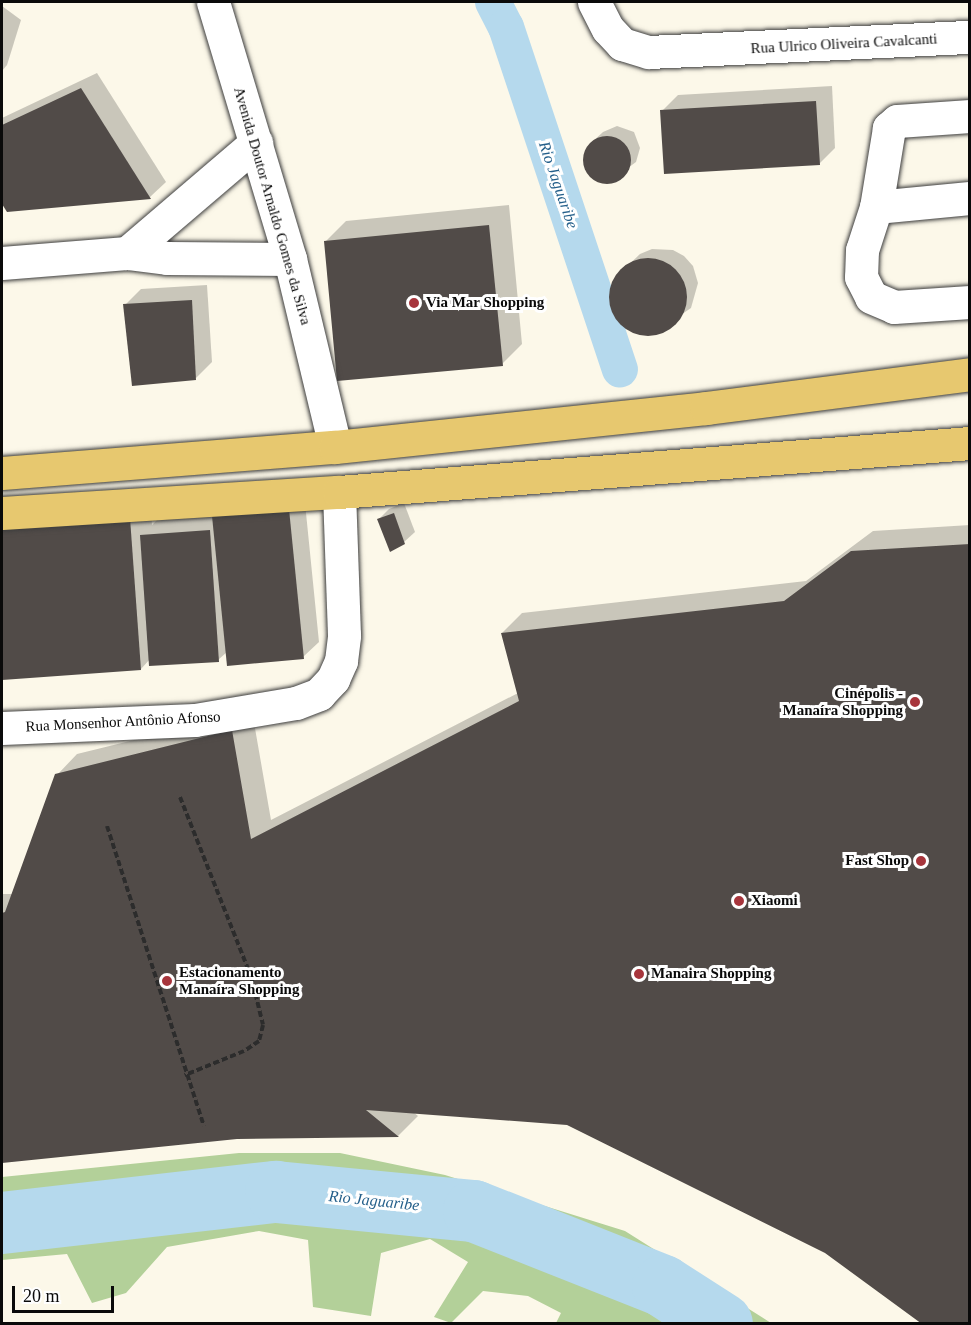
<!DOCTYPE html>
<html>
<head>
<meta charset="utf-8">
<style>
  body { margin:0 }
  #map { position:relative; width:971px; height:1325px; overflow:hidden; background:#fcf8e9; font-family:Georgia,serif }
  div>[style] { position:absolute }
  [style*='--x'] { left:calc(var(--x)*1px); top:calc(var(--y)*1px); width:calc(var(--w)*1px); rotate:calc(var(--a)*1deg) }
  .forest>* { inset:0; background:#b3d099 }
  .shadow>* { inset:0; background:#0003 }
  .canal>* { height:36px; margin:-18px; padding:0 18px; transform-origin:18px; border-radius:18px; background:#b5d9ed }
  .river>* { height:62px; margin:-31px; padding:0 31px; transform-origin:31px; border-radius:31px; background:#b5d9ed }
  .building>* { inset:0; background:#514b48 }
  .round { border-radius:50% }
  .path>* { height:4px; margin-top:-2px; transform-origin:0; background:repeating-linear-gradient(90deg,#2c2c2c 0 6px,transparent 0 9px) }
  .roads { filter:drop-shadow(0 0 2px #3d3d3d) drop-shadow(0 0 2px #3d3d3d) }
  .minor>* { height:33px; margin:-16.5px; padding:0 16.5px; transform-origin:16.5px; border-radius:16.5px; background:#fff }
  .major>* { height:33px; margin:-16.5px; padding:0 16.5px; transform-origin:16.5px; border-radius:16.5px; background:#e7c86f }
  .dots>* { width:16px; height:16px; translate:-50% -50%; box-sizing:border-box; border:3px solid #fff; border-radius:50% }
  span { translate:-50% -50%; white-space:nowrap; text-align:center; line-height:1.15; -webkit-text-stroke:6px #fff; paint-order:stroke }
  .street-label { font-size:15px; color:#0a0a0a }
  .poi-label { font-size:15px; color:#0a0a0a; font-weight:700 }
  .left { translate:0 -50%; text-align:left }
  .right { translate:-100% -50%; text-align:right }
  .water-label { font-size:16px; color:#245f8a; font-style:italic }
  .frame { position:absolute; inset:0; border:3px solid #0a0a0a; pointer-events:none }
  .scale { position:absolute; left:12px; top:1286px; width:102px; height:27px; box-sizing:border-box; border:3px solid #0a0a0a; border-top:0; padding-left:8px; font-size:18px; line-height:21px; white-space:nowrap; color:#0a0a0a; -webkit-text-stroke:4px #fff; paint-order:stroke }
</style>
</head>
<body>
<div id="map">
  <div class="forest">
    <div style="clip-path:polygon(239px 1153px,340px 1153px,445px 1175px,625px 1231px,771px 1323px,556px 1323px,561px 1313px,528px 1296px,483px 1291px,451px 1323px,434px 1317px,468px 1262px,430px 1239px,381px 1253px,371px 1316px,313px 1307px,308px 1240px,259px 1231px,167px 1247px,126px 1293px,92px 1303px,67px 1254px,2px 1260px,2px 1177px)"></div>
  </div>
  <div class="shadow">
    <div style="clip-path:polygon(2px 6px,21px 20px,7px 65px,2px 71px)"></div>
    <div style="clip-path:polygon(97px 73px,166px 182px,150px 197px,7px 211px,2px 202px,2px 118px)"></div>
    <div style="clip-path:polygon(832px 86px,835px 148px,819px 164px,662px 111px,678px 95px)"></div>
    <div style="clip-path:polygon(617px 126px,634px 132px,640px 148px,636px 162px,609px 182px,594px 178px,584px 160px,591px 143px,603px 132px)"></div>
    <div style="clip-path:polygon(509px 205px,522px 344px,502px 364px,326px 241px,346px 221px)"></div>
    <div style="clip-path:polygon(652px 249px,673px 250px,684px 256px,693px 266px,698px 283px,691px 308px,653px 334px,629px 329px,620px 321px,611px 301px,617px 276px,640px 254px)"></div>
    <div style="clip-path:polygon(207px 285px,212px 362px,196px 378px,125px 305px,141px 289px)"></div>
    <div style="clip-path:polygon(304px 493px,319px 642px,303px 657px,227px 652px,218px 660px,150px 659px,141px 669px,2px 679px,2px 509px,150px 498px,152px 525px,157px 520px)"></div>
    <div style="clip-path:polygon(404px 503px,415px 532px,404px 542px,378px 520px,389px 509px)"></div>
    <div style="clip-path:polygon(970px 525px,970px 1324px,567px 1124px,413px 1112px,418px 1116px,398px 1136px,237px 1137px,2px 1162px,2px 894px,14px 894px,57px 775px,77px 754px,252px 711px,271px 820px,518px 693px,502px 633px,522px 613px,806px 581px,873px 531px)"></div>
  </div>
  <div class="canal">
    <div style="--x:493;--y:2;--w:28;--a:63"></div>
    <div style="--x:506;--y:27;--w:361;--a:71.6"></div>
  </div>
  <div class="river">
    <div style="--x:2;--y:1223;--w:276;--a:-6.5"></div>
    <div style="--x:276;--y:1192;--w:199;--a:5.5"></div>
    <div style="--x:474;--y:1211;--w:203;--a:21.6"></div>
    <div style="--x:663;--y:1286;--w:70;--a:32.8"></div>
  </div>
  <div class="building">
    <div style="clip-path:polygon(81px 88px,151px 199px,7px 212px,2px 204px,2px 125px)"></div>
    <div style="clip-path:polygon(816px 101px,820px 165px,664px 174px,660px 110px)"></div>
    <div class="round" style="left:583px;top:136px;width:48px;height:48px"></div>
    <div style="clip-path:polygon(489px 225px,503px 366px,337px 381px,324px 241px)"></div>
    <div class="round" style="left:609px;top:258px;width:78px;height:78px"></div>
    <div style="clip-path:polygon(192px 300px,196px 380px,132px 386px,123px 304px)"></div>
    <div style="clip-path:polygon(289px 509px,304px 659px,227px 666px,212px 516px)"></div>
    <div style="clip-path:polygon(394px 513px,405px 544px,390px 552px,377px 519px)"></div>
    <div style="clip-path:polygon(130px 518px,141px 670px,2px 680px,2px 527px)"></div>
    <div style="clip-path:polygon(210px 530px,219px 662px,149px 666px,140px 535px)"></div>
    <div style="clip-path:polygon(970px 544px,970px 1324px,922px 1324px,825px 1253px,567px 1125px,366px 1110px,399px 1137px,237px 1139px,2px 1163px,2px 913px,5px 912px,55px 774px,232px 730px,251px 839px,519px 701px,501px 633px,784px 601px,851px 551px)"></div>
  </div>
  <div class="path">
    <div style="--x:180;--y:797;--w:193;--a:68.4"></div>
    <div style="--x:251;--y:976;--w:50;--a:76.2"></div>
    <div style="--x:263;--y:1025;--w:16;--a:104"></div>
    <div style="--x:259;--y:1041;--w:18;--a:146"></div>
    <div style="--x:244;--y:1051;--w:64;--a:157.9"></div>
    <div style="--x:107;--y:826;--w:315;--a:72.1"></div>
  </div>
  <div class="roads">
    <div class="minor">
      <div style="--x:213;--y:2;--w:268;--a:73.3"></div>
      <div style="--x:290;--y:259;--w:193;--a:76.5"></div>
      <div style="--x:594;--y:2;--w:30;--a:63"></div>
      <div style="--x:608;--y:29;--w:21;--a:47"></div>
      <div style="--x:622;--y:44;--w:28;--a:17"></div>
      <div style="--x:649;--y:52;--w:321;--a:-2.7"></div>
      <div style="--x:970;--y:116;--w:73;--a:176.1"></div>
      <div style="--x:897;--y:121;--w:11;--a:139"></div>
      <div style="--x:889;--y:128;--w:80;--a:99.3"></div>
      <div style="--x:876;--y:207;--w:94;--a:-5.5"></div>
      <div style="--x:876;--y:207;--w:45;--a:108"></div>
      <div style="--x:862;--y:250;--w:27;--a:92"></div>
      <div style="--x:861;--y:277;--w:22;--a:63"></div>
      <div style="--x:871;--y:297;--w:25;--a:23"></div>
      <div style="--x:894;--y:307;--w:76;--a:-3.8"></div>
      <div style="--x:127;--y:253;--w:170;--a:-40.5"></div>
      <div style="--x:2;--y:263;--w:125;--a:-4.6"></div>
      <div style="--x:127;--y:253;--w:40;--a:7.1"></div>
      <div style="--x:167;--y:258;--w:123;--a:0.5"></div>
      <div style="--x:2;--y:728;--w:193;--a:-2.4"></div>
      <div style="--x:195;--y:720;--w:102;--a:-9.6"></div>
      <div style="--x:296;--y:703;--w:25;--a:-21"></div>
      <div style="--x:319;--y:694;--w:21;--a:-47"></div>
      <div style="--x:333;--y:679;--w:20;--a:-66"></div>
      <div style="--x:341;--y:661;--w:26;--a:-83"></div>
      <div style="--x:344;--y:635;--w:143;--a:-92"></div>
    </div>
    <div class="major">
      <div style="--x:2;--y:473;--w:334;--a:-4.5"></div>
      <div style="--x:335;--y:447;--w:373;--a:-6"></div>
      <div style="--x:706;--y:408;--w:266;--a:-7.3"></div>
      <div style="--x:2;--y:513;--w:338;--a:-3.6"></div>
      <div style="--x:339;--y:492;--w:633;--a:-4.44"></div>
    </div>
  </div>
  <div class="dots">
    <div style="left:414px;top:303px;background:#a7353c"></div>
    <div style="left:915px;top:702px;background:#a7353c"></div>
    <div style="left:921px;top:861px;background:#a7353c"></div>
    <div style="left:739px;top:901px;background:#a7353c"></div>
    <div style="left:639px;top:974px;background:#a7353c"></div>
    <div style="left:167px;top:981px;background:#a7353c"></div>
  </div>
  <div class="street-label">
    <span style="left:844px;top:44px;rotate:-3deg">Rua Ulrico Oliveira Cavalcanti</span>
    <span style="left:272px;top:206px;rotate:74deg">Avenida Doutor Arnaldo Gomes da Silva</span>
    <span style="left:123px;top:722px;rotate:-3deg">Rua Monsenhor Antônio Afonso</span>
  </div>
  <div class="poi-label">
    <span class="left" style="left:426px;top:303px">Via Mar Shopping</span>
    <span class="right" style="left:903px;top:702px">Cinépolis -<br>Manaíra Shopping</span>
    <span class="right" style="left:909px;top:861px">Fast Shop</span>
    <span class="left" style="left:751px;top:901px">Xiaomi</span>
    <span class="left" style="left:179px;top:981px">Estacionamento<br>Manaíra Shopping</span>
    <span class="left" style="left:651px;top:974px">Manaira Shopping</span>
  </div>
  <div class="water-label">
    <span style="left:558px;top:185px;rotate:71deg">Rio Jaguaribe</span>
    <span style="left:374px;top:1201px;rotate:6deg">Rio Jaguaribe</span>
  </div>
  <div class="frame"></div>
  <div class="scale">20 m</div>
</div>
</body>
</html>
